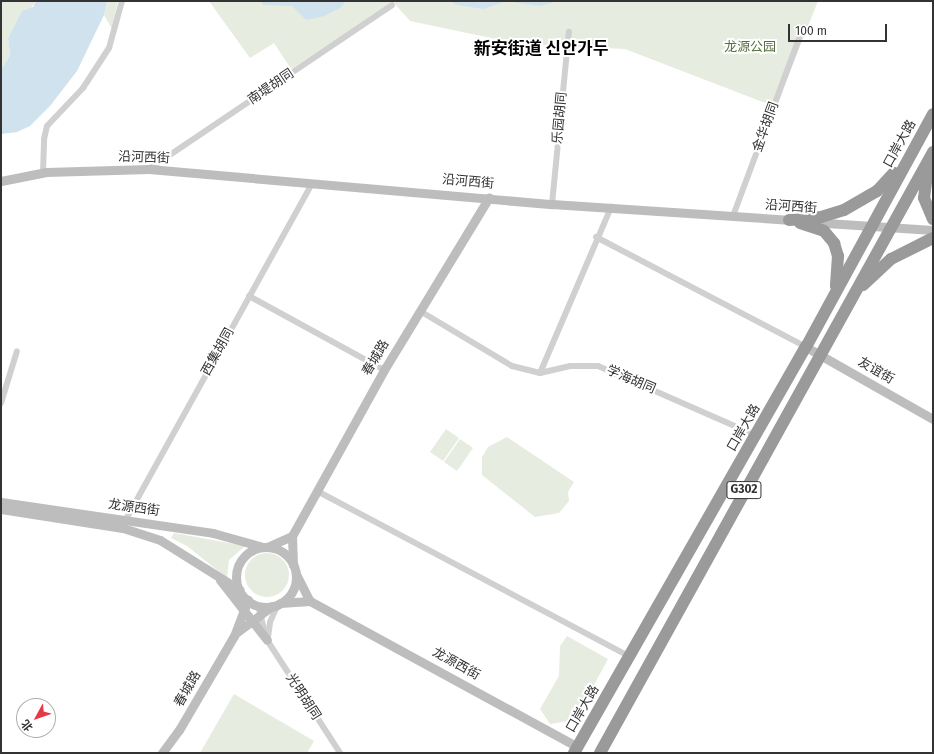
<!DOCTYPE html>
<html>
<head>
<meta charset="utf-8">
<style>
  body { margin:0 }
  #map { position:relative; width:934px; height:754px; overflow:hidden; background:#fff; font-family:"Fira Sans","Noto Sans SC","Noto Sans KR",sans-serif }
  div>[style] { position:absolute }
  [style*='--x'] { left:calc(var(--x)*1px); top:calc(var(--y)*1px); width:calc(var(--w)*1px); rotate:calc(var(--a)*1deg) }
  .green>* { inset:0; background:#e6ecdf }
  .round { border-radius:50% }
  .water>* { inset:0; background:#cfe2ee }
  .street>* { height:6px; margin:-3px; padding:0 3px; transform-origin:3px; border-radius:3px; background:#d0d0d0 }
  .secondary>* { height:9px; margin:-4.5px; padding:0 4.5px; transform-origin:4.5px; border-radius:4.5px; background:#bdbdbd }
  .secondary>.ring { margin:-4.5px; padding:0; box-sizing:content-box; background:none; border:9px solid #bdbdbd; border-radius:50% }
  .highway>* { height:12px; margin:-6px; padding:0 6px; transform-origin:6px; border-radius:6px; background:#9a9a9a }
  span { translate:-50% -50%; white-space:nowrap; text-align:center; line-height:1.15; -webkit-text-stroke:4px #fff; paint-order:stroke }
  .shield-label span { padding:1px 3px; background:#fff; border:1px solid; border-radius:3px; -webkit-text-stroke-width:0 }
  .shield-label { font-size:12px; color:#333; font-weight:700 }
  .park-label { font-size:13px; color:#56703f }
  .street-label { font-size:13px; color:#333 }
  .district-label { font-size:17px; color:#000; font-weight:700 }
  .frame { position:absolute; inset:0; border:2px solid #333; pointer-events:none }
  .north { position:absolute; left:16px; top:698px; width:40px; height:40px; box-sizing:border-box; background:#fff; border:1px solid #adadad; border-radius:50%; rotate:230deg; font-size:11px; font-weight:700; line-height:16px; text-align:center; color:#333 }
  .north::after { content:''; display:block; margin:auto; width:14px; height:18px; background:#e63946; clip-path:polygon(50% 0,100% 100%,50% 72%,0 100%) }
  .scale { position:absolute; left:788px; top:24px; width:99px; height:18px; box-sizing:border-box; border:2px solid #333; border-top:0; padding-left:5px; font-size:12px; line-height:14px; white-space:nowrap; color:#333; -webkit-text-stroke:3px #fff; paint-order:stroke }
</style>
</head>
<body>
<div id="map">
  <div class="green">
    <div style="clip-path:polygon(1px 1px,36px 1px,8px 39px,10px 55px,1px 70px)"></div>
    <div style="clip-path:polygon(107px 1px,118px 1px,112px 29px,104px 15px)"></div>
    <div style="clip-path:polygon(209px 1px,818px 1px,776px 107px,625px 49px,520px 44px,410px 21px,393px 2px,291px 69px,274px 43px,250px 58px)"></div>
    <div style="clip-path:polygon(446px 429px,459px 438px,443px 461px,430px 452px)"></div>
    <div style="clip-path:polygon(507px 437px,574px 482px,568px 492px,569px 501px,559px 513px,535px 517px,482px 475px,482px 457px,488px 447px)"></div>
    <div style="clip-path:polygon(460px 439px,473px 448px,457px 471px,444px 462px)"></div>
    <div style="clip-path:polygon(174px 533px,245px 546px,229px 560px,227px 578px,187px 546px,171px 538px)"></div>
    <div class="round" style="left:245px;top:553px;width:44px;height:44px"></div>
    <div style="clip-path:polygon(567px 636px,608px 659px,575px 720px,550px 724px,540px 709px,559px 676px,560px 646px)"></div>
    <div style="clip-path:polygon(234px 694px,314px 741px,307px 753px,200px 753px)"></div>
  </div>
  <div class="water">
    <div style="clip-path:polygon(36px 1px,107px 1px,104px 15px,77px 71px,50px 106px,30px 126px,17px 132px,1px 134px,1px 70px,10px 55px,8px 39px,22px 11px,33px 7px)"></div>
    <div style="clip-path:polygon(261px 1px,346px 1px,340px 8px,324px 16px,306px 20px,292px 6px,263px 5px)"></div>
    <div style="clip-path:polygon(450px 1px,558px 1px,540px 6px,506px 1px,484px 9px,457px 5px)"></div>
  </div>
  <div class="street">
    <div style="--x:149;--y:169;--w:293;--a:-34"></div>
    <div style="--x:43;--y:172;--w:33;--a:-88"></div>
    <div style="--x:44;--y:139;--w:13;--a:-77"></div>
    <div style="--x:47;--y:126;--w:52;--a:-46.5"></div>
    <div style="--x:83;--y:88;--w:48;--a:-57"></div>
    <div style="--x:109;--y:48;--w:49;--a:-74.5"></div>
    <div style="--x:552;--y:204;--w:173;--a:-84.4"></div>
    <div style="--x:733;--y:216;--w:189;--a:-69.6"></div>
    <div style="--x:596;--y:237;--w:237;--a:27.6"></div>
    <div style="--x:249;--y:296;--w:154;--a:28.7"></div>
    <div style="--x:420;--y:311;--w:107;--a:30.9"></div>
    <div style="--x:512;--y:366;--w:29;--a:14"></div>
    <div style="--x:540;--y:373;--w:31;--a:-13"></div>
    <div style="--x:570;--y:366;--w:28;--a:0"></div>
    <div style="--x:598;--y:366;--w:171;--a:23.7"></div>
    <div style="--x:540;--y:373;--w:181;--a:-66.8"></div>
    <div style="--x:1;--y:403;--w:54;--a:-72.9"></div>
    <div style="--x:317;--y:491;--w:354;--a:27.9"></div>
    <div style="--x:125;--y:521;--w:386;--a:-61"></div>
    <div style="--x:258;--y:605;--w:36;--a:76"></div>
    <div style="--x:267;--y:640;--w:135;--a:57.1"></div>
    <div style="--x:268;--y:637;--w:15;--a:-82"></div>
    <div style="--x:270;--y:622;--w:20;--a:-66"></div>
  </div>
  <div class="secondary">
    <div style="--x:1;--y:181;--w:46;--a:-11.3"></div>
    <div style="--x:46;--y:172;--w:103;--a:-1.7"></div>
    <div style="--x:149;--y:169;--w:405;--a:5"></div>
    <div style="--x:552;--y:204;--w:244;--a:3.8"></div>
    <div style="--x:811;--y:222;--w:122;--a:3.8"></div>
    <div style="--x:806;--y:347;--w:146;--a:29.6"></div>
    <div style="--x:1;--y:502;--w:214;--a:8.3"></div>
    <div style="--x:213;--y:533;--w:52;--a:15.6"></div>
    <div style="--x:1;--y:509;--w:123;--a:8.9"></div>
    <div style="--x:123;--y:528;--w:39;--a:18"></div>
    <div style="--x:160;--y:540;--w:94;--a:32"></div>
    <div style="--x:267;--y:547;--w:27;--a:-24"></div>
    <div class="ring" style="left:236px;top:547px;width:51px;height:51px"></div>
    <div style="--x:293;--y:565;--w:29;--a:-92"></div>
    <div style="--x:292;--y:536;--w:190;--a:-61"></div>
    <div style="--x:384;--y:370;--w:202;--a:-58.7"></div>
    <div style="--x:296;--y:574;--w:30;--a:63"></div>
    <div style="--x:220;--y:580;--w:76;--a:51.9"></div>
    <div style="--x:280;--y:603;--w:30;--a:-4"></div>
    <div style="--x:310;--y:601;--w:305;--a:28.6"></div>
    <div style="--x:236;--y:633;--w:45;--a:-36.9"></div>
    <div style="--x:162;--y:753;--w:29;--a:-54"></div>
    <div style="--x:179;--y:730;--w:109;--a:-59.7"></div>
    <div style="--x:234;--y:636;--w:39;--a:-69"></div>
  </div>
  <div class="highway">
    <div style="--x:928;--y:166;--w:32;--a:97"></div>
    <div style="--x:924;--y:198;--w:23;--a:67"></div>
    <div style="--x:789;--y:220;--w:32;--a:-5"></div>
    <div style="--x:821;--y:217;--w:24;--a:-17"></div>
    <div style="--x:844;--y:210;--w:38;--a:-30"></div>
    <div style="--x:877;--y:191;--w:25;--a:-47"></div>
    <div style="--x:800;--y:223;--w:25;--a:18"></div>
    <div style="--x:824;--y:231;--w:16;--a:50"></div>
    <div style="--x:834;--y:243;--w:14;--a:73"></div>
    <div style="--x:838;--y:256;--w:30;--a:94"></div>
    <div style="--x:863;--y:285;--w:38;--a:-43"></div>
    <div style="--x:891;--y:259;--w:47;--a:-26.6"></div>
    <div style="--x:574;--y:753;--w:468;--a:-60.3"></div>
    <div style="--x:806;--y:347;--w:265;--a:-61.4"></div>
    <div style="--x:600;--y:753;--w:687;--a:-61.01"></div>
  </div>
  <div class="shield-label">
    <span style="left:744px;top:490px">G302</span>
  </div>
  <div class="park-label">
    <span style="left:750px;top:47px">龙源公园</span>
  </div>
  <div class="street-label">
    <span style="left:271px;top:87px;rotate:-34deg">南堤胡同</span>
    <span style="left:560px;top:118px;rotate:-85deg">乐园胡同</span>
    <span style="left:766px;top:127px;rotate:-70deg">金华胡同</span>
    <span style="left:900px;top:144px;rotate:-61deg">口岸大路</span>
    <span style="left:144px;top:158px;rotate:2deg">沿河西街</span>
    <span style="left:468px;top:182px;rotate:5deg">沿河西街</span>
    <span style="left:791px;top:207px;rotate:4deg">沿河西街</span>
    <span style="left:218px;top:352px;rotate:-61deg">西集胡同</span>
    <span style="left:376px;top:358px;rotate:-59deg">春城路</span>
    <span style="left:876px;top:371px;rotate:30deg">友谊街</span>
    <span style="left:631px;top:380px;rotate:23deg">学海胡同</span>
    <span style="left:744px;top:428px;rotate:-60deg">口岸大路</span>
    <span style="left:134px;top:508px;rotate:8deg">龙源西街</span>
    <span style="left:456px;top:664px;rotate:29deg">龙源西街</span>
    <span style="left:188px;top:689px;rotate:-60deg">春城路</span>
    <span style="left:303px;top:697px;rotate:57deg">光明胡同</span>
    <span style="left:583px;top:709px;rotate:-60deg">口岸大路</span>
  </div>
  <div class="district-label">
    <span style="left:541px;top:49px">新安街道 신안가두</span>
  </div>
  <div class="frame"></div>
  <div class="north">北</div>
  <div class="scale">100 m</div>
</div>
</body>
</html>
